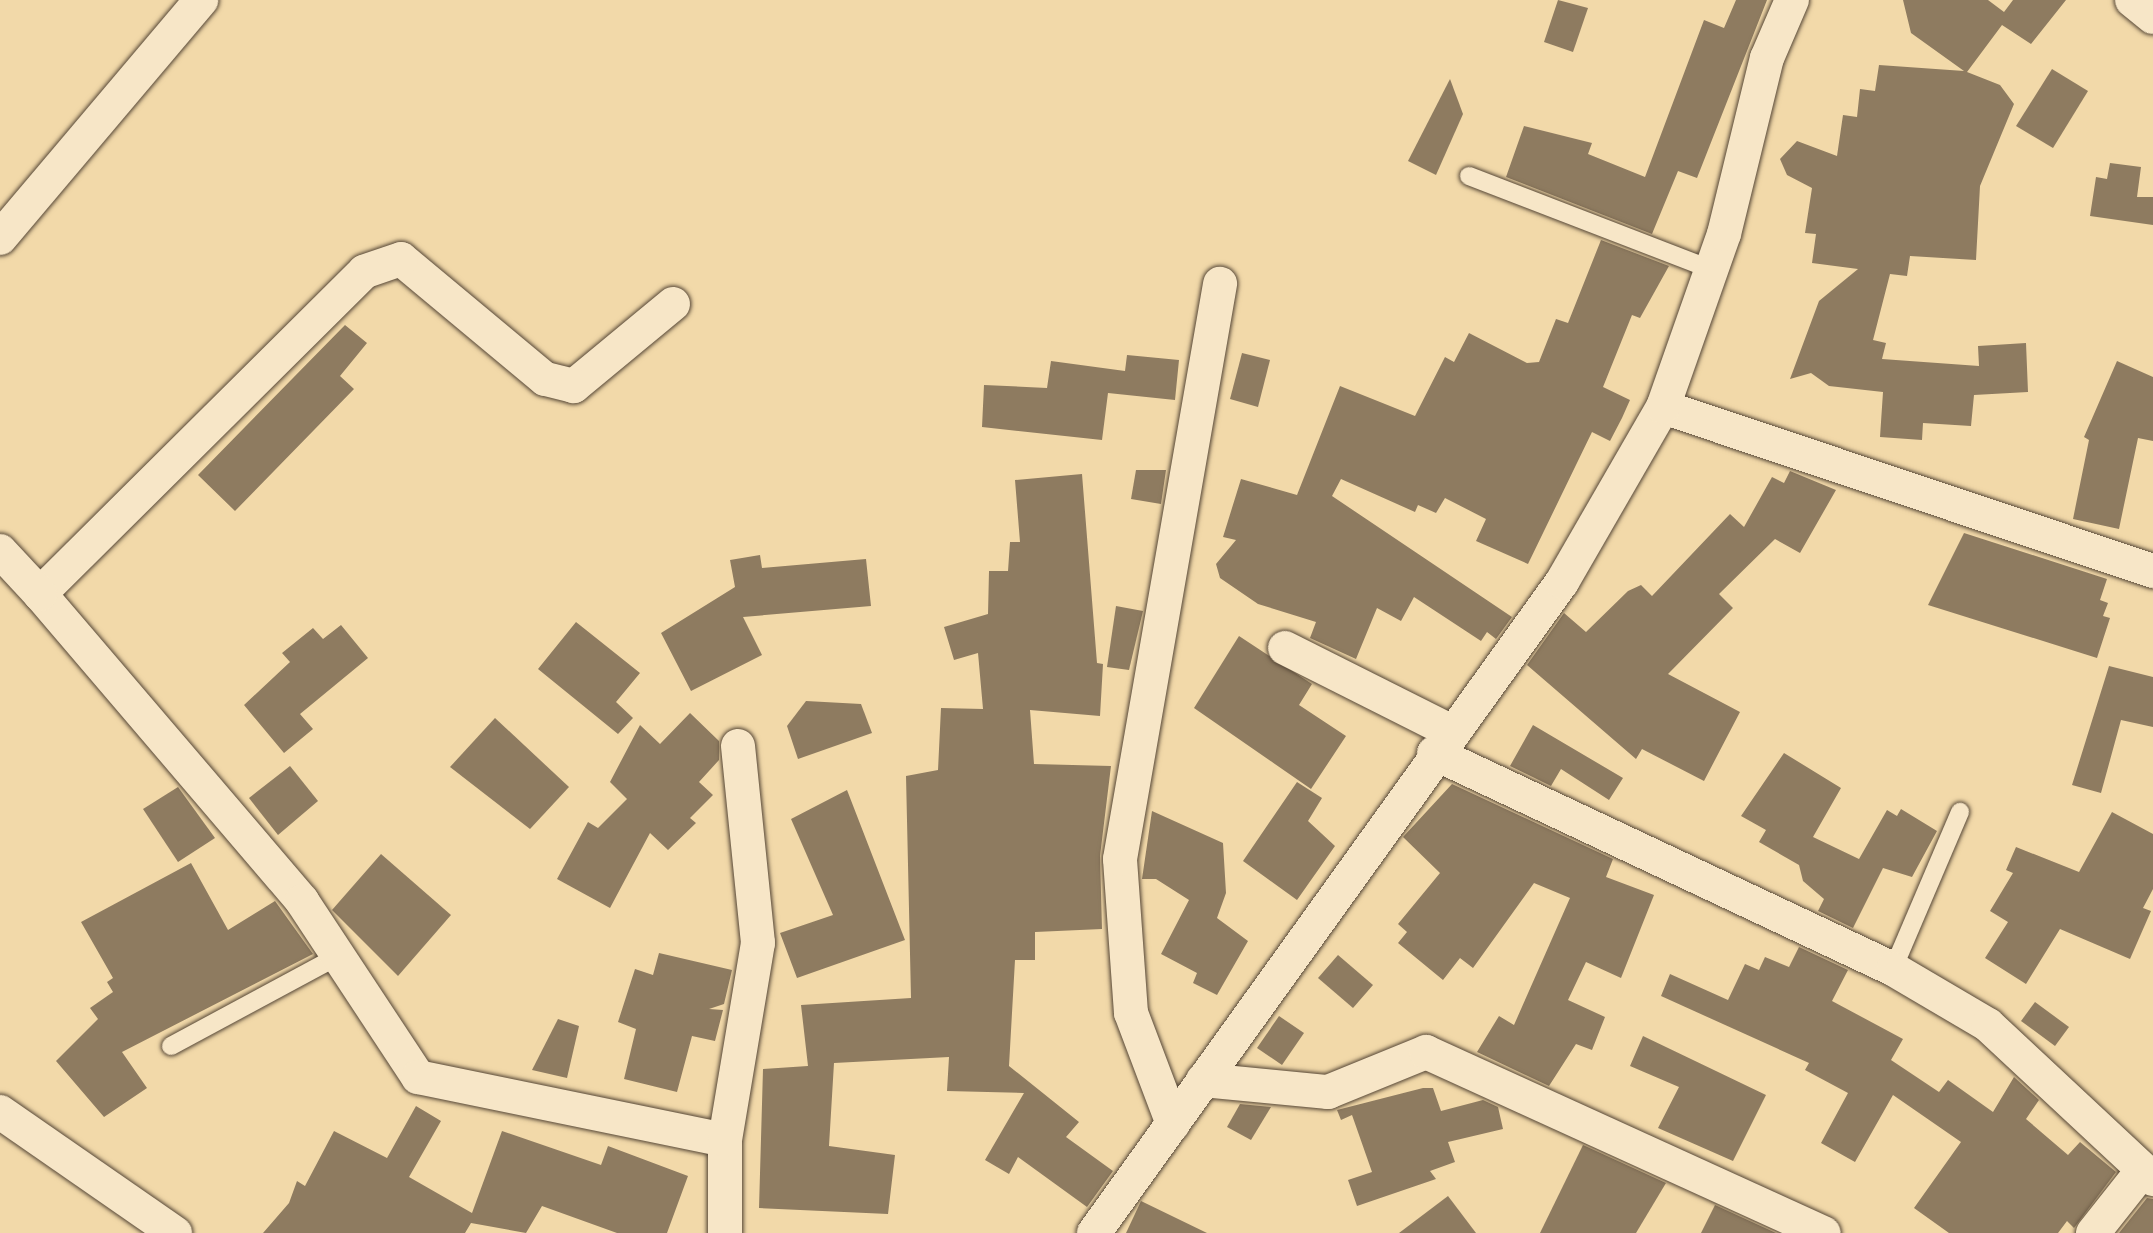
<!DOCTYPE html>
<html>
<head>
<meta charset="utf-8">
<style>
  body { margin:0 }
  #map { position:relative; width:2153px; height:1233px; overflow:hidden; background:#f2d9a9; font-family:"Old Standard TT",serif }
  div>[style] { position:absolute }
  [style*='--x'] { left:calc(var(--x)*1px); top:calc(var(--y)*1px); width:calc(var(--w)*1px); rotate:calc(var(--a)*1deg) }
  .building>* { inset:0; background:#8e7b60 }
  .roads { filter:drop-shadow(0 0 2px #554636) drop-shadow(0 0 2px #554636) }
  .lane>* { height:18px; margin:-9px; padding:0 9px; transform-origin:9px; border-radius:9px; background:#f7e6c7 }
  .street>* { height:34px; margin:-17px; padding:0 17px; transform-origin:17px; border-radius:17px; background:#f7e6c7 }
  span { translate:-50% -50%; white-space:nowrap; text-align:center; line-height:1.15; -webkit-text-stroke:6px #f7e6c7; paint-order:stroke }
</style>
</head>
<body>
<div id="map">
  <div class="building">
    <div style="clip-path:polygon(1558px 0,1588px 8px,1573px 52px,1544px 42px)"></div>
    <div style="clip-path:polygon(1736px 0,1767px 0,1697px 178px,1678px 171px,1652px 234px,1506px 177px,1524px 126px,1592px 143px,1588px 154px,1645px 177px,1704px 20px,1724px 28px)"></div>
    <div style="clip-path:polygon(1903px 0,1988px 0,2004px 12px,2013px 0,2066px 0,2031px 44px,2002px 25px,1967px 72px,2000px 85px,2014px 104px,1980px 186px,1976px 260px,1910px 256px,1907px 276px,1890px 274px,1873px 340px,1886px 343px,1882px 359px,1979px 366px,1978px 346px,2026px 343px,2028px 392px,1974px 395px,1971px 426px,1923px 423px,1922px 440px,1880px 437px,1883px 392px,1829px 386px,1811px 373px,1790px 379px,1819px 301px,1858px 269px,1812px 263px,1816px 234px,1805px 233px,1812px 188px,1787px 175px,1780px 159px,1797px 141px,1837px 156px,1843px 115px,1857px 117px,1860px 89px,1875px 91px,1879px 65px,1964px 71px,1911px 33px)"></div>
    <div style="clip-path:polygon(2052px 69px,2088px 91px,2053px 148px,2016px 126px)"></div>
    <div style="clip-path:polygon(1450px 79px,1463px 114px,1436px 175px,1408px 161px)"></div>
    <div style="clip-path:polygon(2110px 163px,2141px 167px,2137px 197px,2153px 197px,2153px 225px,2090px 216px,2096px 177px,2107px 179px)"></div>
    <div style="clip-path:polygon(1601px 240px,1669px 266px,1640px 318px,1632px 315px,1603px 387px,1630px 400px,1622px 418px,1610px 441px,1592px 432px,1528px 564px,1476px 541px,1486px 519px,1445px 498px,1436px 513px,1418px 505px,1415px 512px,1341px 479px,1332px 496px,1512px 617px,1496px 639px,1487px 632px,1481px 641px,1414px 597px,1401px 621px,1377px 608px,1356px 659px,1310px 638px,1316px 622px,1258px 604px,1220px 578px,1216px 564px,1236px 540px,1223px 537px,1241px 479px,1297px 495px,1340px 386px,1415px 416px,1445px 357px,1454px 362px,1469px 333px,1527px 363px,1539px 362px,1556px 319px,1568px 323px)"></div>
    <div style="clip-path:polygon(345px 325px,367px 343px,340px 376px,354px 389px,235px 511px,198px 475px)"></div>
    <div style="clip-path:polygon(1242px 353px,1270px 360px,1258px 407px,1230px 399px)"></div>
    <div style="clip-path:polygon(1127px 355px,1179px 360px,1175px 400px,1108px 393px,1102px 440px,982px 427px,984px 385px,1047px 388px,1051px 361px,1125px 371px)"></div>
    <div style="clip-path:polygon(2117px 361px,2153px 377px,2153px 441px,2138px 438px,2119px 529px,2073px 519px,2089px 440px,2084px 437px)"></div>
    <div style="clip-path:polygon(1136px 470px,1166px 470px,1161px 504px,1131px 499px)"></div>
    <div style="clip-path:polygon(1790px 471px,1836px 490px,1800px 553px,1775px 539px,1719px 594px,1733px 608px,1668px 674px,1740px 712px,1704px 781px,1642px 749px,1636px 759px,1527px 665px,1564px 613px,1586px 632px,1628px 591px,1641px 585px,1652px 596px,1730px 514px,1744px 527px,1772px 477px,1784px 483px)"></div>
    <div style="clip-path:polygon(1082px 474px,1097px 663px,1103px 664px,1100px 716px,1030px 710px,1034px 764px,1111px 766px,1100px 856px,1102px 929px,1035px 932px,1035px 960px,1015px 960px,1009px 1066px,1079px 1122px,1066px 1137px,1113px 1171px,1087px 1207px,1018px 1157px,1009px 1174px,985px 1160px,1024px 1093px,947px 1091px,949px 1057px,834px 1063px,829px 1146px,895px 1155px,888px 1214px,759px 1208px,763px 1069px,808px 1066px,801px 1005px,911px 998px,906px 776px,938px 770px,941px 708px,983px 709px,978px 653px,954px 660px,944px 627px,988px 614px,989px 571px,1008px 571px,1010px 542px,1020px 542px,1015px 480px)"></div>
    <div style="clip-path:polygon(1964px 533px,2107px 579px,2100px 600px,2108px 603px,2103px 616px,2110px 618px,2097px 658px,1928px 605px)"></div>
    <div style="clip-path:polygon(760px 555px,762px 568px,866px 559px,871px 606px,743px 617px,762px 655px,691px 691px,661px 633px,735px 587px,730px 560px)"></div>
    <div style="clip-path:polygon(1116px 606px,1143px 611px,1129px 670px,1107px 667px)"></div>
    <div style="clip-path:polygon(576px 622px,640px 673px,616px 702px,633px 718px,618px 734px,538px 669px)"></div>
    <div style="clip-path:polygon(341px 625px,368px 658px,300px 714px,313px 729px,284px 753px,244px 705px,290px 662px,282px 653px,313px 628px,323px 639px)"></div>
    <div style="clip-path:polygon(1239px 636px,1312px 684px,1299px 705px,1346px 736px,1311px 789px,1194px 708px)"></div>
    <div style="clip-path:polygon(2109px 666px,2153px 677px,2153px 727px,2121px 720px,2101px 793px,2072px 785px)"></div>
    <div style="clip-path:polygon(806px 701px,861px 704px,872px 733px,798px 759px,787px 726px)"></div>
    <div style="clip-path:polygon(690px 713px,719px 741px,719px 760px,699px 782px,713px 795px,690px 818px,696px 823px,668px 850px,650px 833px,610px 908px,557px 879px,588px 822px,598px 828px,627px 799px,610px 782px,640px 725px,660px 744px)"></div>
    <div style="clip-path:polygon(495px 718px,569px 787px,530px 829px,450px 767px)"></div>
    <div style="clip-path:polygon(1533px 725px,1623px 778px,1609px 800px,1561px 769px,1551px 786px,1510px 766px)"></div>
    <div style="clip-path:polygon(1784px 753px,1841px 788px,1813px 837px,1859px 859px,1887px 810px,1897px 816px,1901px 809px,1937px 831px,1912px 877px,1883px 868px,1853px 928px,1818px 911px,1824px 899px,1803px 881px,1799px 865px,1759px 842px,1766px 830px,1741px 816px)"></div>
    <div style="clip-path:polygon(290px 766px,318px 801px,278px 835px,249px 798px)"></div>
    <div style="clip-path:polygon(1297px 782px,1322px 798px,1308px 821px,1335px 846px,1297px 900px,1243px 861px)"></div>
    <div style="clip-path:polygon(1452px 784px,1613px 859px,1606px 877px,1654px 895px,1621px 978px,1586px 962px,1568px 1000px,1605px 1017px,1592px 1050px,1576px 1044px,1549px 1086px,1477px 1052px,1499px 1016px,1514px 1025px,1570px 898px,1534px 883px,1473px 968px,1460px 958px,1443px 980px,1398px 943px,1407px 932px,1398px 924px,1440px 873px,1403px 837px)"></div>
    <div style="clip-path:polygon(178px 787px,215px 838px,178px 862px,143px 809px)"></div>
    <div style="clip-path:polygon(847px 790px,905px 940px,797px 978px,780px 933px,833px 915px,791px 819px)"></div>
    <div style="clip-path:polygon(1152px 811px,1223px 843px,1226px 893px,1217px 918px,1248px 941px,1217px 995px,1193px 983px,1197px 973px,1161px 954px,1189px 900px,1156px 879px,1142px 879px)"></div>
    <div style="clip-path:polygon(2112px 812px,2153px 834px,2153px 889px,2143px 908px,2151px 911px,2130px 959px,2060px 929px,2026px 984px,1985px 958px,2008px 922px,1990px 911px,2013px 873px,2006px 870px,2016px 847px,2079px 872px)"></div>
    <div style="clip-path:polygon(381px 854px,451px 915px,398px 976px,332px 910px)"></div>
    <div style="clip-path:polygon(191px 863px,228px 930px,275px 901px,313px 954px,122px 1052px,147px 1088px,104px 1117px,56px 1061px,98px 1019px,90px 1008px,113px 992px,107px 982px,113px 978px,81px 922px)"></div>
    <div style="clip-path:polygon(1799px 947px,1848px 970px,1832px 1001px,1903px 1039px,1891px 1060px,1939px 1092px,1948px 1080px,1993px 1112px,2014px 1077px,2039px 1100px,2026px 1119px,2068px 1155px,2080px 1142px,2116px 1172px,2074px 1228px,2067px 1221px,2058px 1233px,1949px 1233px,1914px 1208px,1961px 1142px,1893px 1095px,1855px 1162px,1821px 1143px,1848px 1093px,1805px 1070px,1809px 1063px,1661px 996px,1670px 974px,1728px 1000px,1745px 964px,1759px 970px,1765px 957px,1789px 967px)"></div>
    <div style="clip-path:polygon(659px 953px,732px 970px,724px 1004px,709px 1009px,723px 1010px,715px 1041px,692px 1036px,677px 1092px,624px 1079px,636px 1029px,618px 1022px,635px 969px,653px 975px)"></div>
    <div style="clip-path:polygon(1338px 955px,1373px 985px,1353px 1008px,1318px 978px)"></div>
    <div style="clip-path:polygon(2035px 1002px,2069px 1027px,2055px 1046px,2021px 1021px)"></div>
    <div style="clip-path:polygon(1279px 1016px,1304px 1033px,1282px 1065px,1257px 1048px)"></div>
    <div style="clip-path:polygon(558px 1019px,579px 1026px,567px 1078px,532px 1070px)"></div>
    <div style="clip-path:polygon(1643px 1036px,1766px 1095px,1733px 1161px,1658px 1128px,1679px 1087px,1630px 1066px)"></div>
    <div style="clip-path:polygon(1423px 1088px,1433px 1088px,1441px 1111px,1483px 1100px,1498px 1107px,1503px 1129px,1448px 1142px,1455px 1162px,1430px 1171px,1436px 1179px,1357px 1206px,1348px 1180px,1372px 1172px,1352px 1115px,1341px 1120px,1337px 1110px)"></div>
    <div style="clip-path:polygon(1240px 1104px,1271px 1107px,1251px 1140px,1227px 1127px)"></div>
    <div style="clip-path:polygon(416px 1106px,441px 1121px,409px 1177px,472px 1213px,502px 1131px,601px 1165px,608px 1146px,688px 1176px,667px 1233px,617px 1233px,542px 1206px,526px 1233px,471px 1223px,465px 1233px,263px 1233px,289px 1203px,297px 1181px,305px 1186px,334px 1131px,387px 1158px)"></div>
    <div style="clip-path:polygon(1583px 1145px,1666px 1183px,1636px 1233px,1540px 1233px)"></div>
    <div style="clip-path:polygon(1448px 1196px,1476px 1233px,1399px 1233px)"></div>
    <div style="clip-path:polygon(2147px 1198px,2153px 1199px,2153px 1233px,2119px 1233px)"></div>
    <div style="clip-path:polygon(1141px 1201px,1207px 1233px,1126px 1233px)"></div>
    <div style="clip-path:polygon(1715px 1205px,1776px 1233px,1701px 1233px)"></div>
  </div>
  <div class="roads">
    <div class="lane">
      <div style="--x:1469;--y:176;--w:261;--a:21.1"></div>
      <div style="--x:1893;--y:969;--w:171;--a:-66.9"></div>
      <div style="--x:171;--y:1046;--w:194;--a:-28.3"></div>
    </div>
    <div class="street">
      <div style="--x:2132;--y:0;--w:27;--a:39"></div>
      <div style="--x:0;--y:238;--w:312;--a:-49.8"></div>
      <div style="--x:673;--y:304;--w:129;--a:140.4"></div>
      <div style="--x:574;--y:386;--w:30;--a:-166"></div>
      <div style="--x:545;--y:379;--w:187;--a:-140.2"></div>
      <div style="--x:401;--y:259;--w:39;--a:161"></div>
      <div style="--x:364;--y:272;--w:457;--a:135.2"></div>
      <div style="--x:40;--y:594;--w:404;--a:49.5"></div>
      <div style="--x:302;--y:901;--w:211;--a:56.6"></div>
      <div style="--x:418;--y:1077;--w:313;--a:11.6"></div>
      <div style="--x:1663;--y:407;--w:517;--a:18.51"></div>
      <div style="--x:0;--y:551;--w:59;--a:47.1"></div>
      <div style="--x:1285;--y:648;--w:185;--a:26.7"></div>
      <div style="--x:1434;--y:753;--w:507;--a:25.2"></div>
      <div style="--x:1893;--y:969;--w:110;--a:30.5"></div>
      <div style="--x:1988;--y:1025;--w:226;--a:43"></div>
      <div style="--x:1203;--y:1080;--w:126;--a:5.5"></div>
      <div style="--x:1328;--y:1092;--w:106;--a:-22.2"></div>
      <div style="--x:1426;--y:1052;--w:437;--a:24.5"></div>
      <div style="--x:0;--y:1112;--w:213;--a:34.7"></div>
      <div style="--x:1173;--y:1124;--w:119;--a:-110.7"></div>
      <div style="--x:1131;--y:1013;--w:154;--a:-94.1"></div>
      <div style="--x:1120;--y:859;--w:584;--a:-80.13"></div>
      <div style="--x:725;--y:1233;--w:93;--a:-90"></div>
      <div style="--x:725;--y:1140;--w:200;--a:-80.5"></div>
      <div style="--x:758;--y:943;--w:198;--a:-95.8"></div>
      <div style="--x:1094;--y:1233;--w:802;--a:-54.29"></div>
      <div style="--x:1562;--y:582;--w:202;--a:-60"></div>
      <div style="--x:1663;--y:407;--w:183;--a:-70.6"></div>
      <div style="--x:1724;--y:234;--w:181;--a:-76.3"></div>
      <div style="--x:1767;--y:58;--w:63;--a:-66.7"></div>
      <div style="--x:2093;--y:1233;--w:80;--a:-51.6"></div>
    </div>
  </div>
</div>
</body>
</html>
